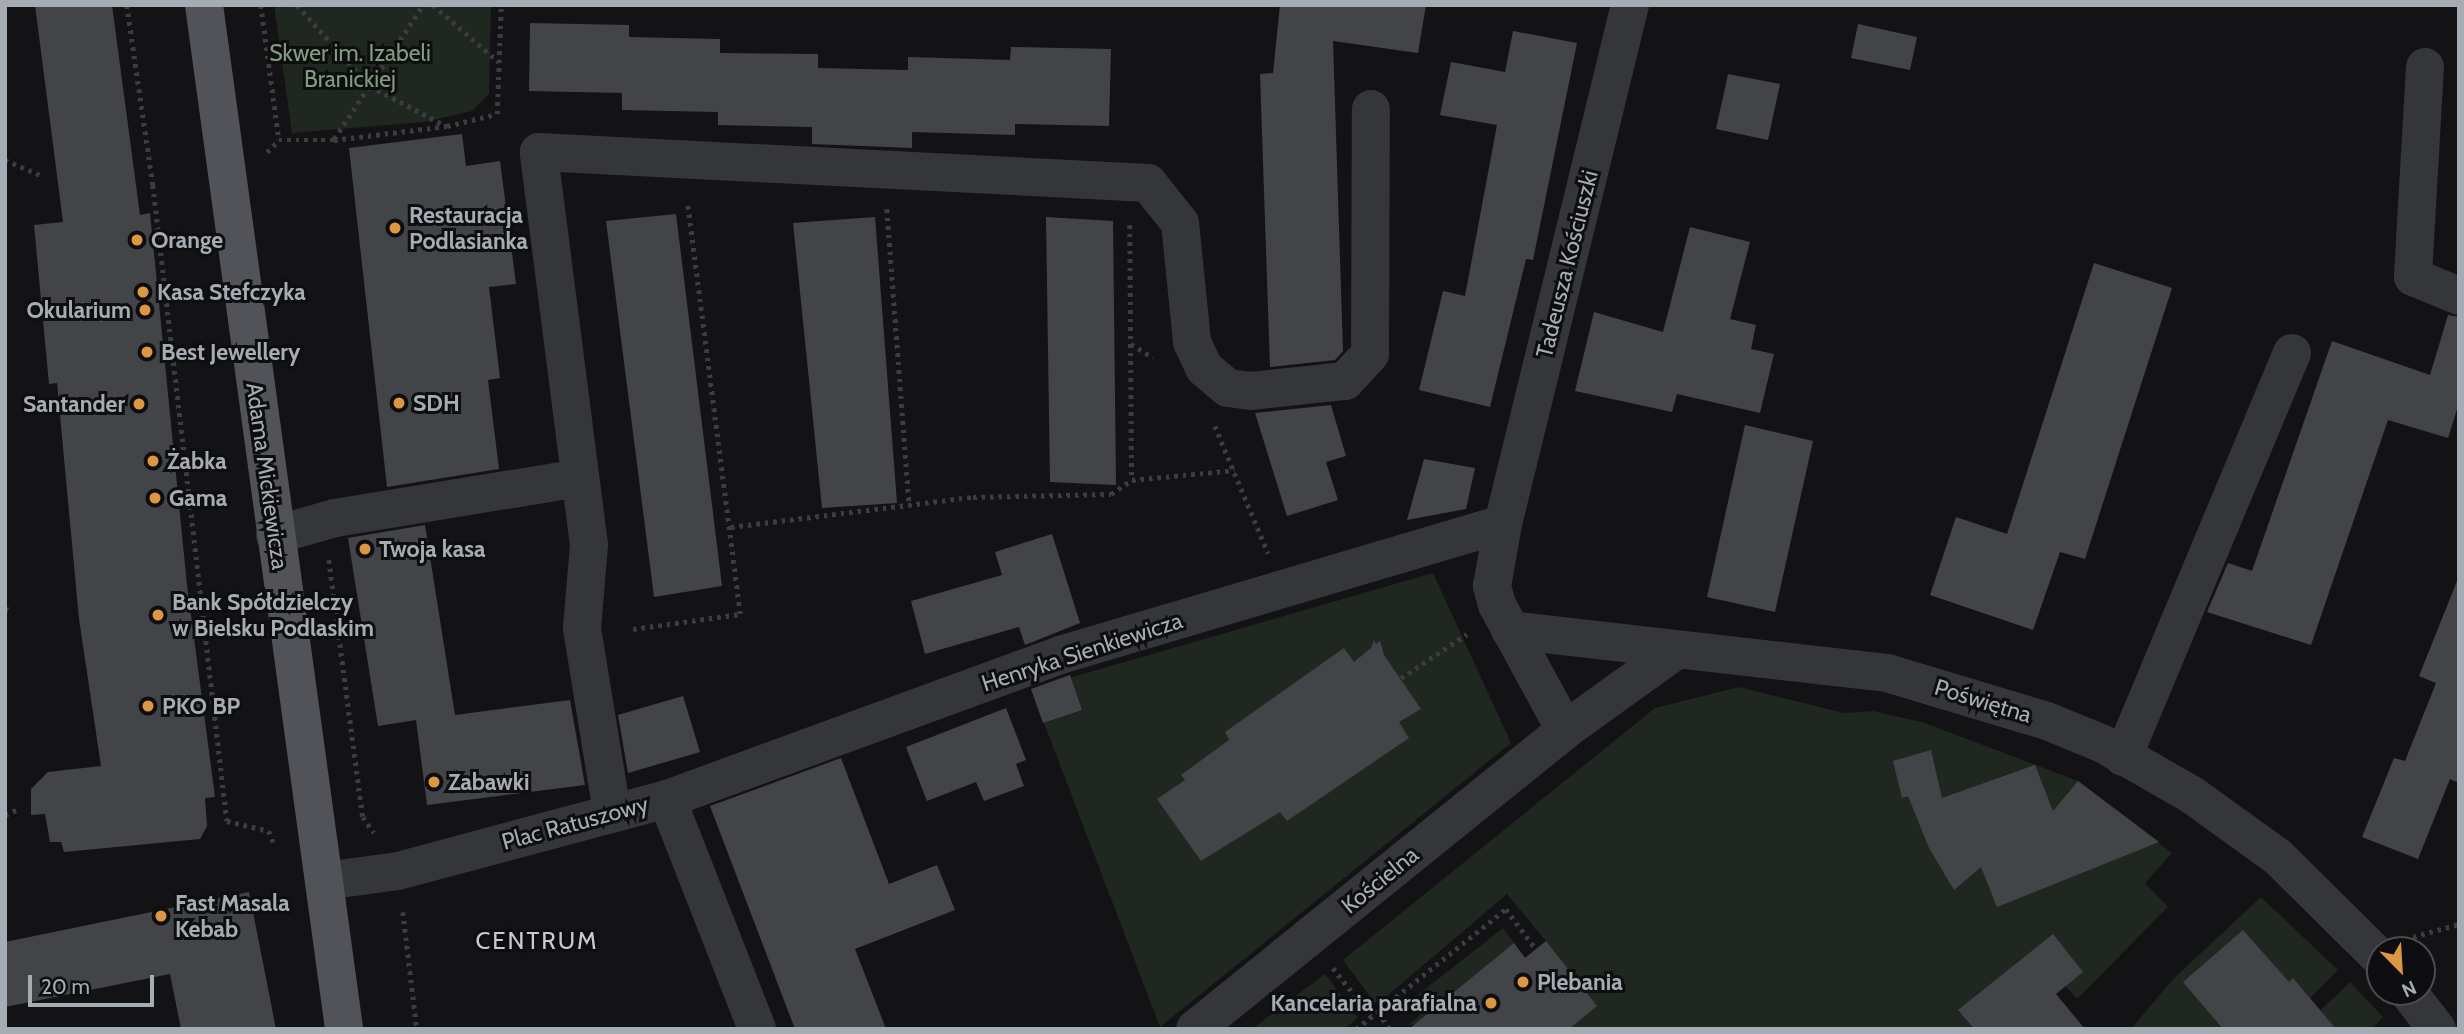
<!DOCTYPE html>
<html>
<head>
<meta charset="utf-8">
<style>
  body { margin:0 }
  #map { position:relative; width:2464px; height:1034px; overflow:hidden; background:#131315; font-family:Cabin,sans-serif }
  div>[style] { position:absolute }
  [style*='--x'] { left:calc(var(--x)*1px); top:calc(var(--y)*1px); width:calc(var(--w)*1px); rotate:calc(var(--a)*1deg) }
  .green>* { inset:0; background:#202620 }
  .building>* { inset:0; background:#424447 }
  .path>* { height:4.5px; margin-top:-2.25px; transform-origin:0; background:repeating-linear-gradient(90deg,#3b3d40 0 3.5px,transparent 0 8.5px) }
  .minor>* { height:38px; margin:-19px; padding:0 19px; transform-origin:19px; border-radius:19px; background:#353639 }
  .major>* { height:38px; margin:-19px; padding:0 19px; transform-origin:19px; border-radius:19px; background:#515358 }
  .dots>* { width:19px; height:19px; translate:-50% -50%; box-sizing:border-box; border:4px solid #0e0e10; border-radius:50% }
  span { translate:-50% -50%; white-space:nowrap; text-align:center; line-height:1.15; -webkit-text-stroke:6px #0e0e10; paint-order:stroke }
  .park-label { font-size:23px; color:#819c7f }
  .poi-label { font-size:23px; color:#a6acb3; font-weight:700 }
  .left { translate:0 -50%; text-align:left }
  .right { translate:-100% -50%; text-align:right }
  .street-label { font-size:23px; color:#a6acb3 }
  .neighbourhood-label { font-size:24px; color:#c7cad0; letter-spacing:2px }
  .frame { position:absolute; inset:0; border:7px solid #a6acb3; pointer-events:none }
  .north { position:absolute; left:2366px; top:936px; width:70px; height:70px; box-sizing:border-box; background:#0e0e10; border:2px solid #4b4d51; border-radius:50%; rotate:156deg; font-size:19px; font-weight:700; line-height:28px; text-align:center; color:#a6acb3 }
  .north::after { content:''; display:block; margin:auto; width:24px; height:32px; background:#dd9743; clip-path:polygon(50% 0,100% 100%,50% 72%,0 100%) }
  .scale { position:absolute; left:28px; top:975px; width:126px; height:32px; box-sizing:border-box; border:4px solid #a6acb3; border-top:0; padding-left:9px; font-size:21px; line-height:24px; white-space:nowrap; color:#a6acb3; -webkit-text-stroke:5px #0e0e10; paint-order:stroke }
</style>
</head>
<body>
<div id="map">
  <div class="green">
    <div style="clip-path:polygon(274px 5px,491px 5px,489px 94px,472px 111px,424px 122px,292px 133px)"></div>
    <div style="clip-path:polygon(1433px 573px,1511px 743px,1160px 1027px,1031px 689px)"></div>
    <div style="clip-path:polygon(1739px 687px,1844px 713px,1873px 711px,1925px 723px,2078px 781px,2172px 853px,2145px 883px,2168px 907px,2077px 999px,2047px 967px,1959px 1010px,1973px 1029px,1558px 1029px,1549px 1019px,1408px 1025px,1421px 1014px,1419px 994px,1503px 928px,1525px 958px,1546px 941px,1507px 894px,1380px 1002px,1374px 1002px,1343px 960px,1655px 708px)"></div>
    <div style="clip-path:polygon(2261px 897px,2338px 970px,2280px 1029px,2131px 1029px,2174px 978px)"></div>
    <div style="clip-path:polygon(1325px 974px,1358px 1018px,1344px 1029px,1252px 1029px)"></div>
    <div style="clip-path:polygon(2350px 982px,2383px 1017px,2372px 1029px,2301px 1029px)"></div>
  </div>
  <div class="building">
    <div style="clip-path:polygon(35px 5px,112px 5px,140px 215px,150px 213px,187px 585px,215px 797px,205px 798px,207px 826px,200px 839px,64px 852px,61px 842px,50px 842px,45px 814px,31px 815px,31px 789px,48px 772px,101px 766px,79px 619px,57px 383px,49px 384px,34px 225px,63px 222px)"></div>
    <div style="clip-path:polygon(1280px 5px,1426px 5px,1418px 53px,1333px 41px,1343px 351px,1335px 360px,1270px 367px,1260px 74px,1273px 73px)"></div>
    <div style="clip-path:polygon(530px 23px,629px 25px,629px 37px,720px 39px,720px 53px,818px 54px,818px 68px,908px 70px,908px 57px,1010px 60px,1011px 47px,1111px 49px,1109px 126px,1015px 124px,1015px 135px,912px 132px,912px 148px,812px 144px,812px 127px,718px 125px,718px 112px,622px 110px,622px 93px,529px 91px)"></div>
    <div style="clip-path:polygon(1858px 24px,1917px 37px,1910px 70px,1851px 58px)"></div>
    <div style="clip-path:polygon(1513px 31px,1577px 43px,1533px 260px,1526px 259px,1490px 407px,1419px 390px,1443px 291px,1465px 296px,1497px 125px,1440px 115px,1451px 62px,1505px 72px)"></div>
    <div style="clip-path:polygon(1728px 74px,1780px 84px,1768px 140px,1716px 129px)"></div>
    <div style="clip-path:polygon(462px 134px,466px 166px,500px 161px,516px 284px,489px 287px,500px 378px,488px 380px,499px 469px,387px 487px,349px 148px)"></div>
    <div style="clip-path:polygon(676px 214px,722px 586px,654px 597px,606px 221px)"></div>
    <div style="clip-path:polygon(875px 217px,897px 503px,822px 508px,793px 223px)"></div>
    <div style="clip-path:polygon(1046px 217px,1113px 221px,1116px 485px,1050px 482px)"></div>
    <div style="clip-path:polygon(1690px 227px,1750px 242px,1730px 319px,1756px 325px,1751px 349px,1774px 354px,1760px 413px,1677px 394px,1672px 412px,1575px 391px,1594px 312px,1663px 332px)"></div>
    <div style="clip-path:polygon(2094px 263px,2172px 288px,2085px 559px,2060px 552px,2033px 630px,1930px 595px,1956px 517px,2007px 534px)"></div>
    <div style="clip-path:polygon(2448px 315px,2459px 317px,2459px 403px,2448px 438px,2388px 420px,2311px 645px,2207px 612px,2228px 563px,2252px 571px,2332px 341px,2430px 375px)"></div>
    <div style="clip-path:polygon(1331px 405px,1346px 456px,1326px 462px,1338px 500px,1287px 516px,1255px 413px)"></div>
    <div style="clip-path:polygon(1745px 425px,1813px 441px,1775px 612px,1707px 597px)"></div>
    <div style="clip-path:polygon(1424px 459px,1475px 468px,1466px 509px,1407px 520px)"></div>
    <div style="clip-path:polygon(425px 525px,455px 715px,570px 700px,585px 785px,427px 805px,416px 720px,378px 726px,348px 538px)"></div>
    <div style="clip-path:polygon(1052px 534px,1080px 623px,1025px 645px,1019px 627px,925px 654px,911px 601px,1002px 575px,995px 552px)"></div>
    <div style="clip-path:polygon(2457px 581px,2459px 783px,2450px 779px,2418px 859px,2362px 837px,2394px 758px,2405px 761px,2436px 683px,2419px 676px)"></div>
    <div style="clip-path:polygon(1374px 640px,1376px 644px,1380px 641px,1384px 655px,1421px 709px,1399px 722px,1409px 738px,1287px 821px,1280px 812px,1201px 861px,1157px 799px,1185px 780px,1181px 775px,1229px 740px,1225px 732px,1344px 648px,1354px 662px,1371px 648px)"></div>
    <div style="clip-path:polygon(1070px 675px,1082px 710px,1043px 723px,1031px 689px)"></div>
    <div style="clip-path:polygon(683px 696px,700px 752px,628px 773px,618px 715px)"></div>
    <div style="clip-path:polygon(1006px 708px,1026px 760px,1016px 764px,1024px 786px,984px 801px,976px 782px,927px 801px,906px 747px)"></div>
    <div style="clip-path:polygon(1931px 750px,1942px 798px,2035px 765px,2053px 811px,2078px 781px,2159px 842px,1997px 907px,1981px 867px,1954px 890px,1929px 848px,1908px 796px,1902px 798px,1893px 761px)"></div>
    <div style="clip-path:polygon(841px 758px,889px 884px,937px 865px,955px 910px,855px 949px,886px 1029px,795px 1029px,710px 806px)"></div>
    <div style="clip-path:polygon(249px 892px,276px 1029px,181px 1029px,170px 974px,5px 1007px,5px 942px)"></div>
    <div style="clip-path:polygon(2243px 930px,2289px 982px,2293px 978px,2336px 1029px,2223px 1029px,2183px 982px)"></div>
    <div style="clip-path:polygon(2053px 934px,2083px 972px,2056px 994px,2085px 1029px,1974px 1029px,1958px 1010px)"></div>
    <div style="clip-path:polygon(1546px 941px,1597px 1006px,1569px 1029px,1409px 1029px,1514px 943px,1525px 958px)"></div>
  </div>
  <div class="path">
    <div style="--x:127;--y:5;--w:182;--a:81.8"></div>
    <div style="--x:153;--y:185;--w:640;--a:83.36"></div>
    <div style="--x:227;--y:821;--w:43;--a:13.4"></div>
    <div style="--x:269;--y:831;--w:14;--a:69"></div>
    <div style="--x:261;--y:5;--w:136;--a:82.4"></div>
    <div style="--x:297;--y:5;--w:109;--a:48"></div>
    <div style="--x:370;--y:86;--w:86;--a:27.8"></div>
    <div style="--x:433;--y:5;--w:87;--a:40.8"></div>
    <div style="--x:334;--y:139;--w:161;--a:-56.4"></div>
    <div style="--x:267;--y:152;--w:17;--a:-45"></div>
    <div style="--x:279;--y:140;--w:55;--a:0"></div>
    <div style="--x:334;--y:140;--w:114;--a:-7.1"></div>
    <div style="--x:447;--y:126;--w:51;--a:-13.5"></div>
    <div style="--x:497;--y:114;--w:109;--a:-87.9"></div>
    <div style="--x:5;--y:160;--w:39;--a:23"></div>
    <div style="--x:887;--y:209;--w:296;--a:85.7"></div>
    <div style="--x:1130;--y:225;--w:255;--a:89.6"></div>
    <div style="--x:1131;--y:344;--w:26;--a:32"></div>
    <div style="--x:1215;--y:426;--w:138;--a:67.3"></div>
    <div style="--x:731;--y:527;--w:244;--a:-7.1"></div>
    <div style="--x:973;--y:497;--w:138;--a:-1.2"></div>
    <div style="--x:1111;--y:494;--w:25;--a:-34"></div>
    <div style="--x:1132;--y:480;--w:103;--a:-5.5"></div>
    <div style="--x:329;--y:560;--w:259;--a:82.5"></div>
    <div style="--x:363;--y:817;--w:19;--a:55"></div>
    <div style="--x:5;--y:609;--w:8;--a:7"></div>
    <div style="--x:633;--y:629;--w:108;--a:-8"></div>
    <div style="--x:740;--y:614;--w:416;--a:-97.3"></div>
    <div style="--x:1401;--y:678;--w:79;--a:-33.7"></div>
    <div style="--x:5;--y:815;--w:17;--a:-24"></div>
    <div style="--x:403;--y:912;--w:118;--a:83.2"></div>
    <div style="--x:2413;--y:937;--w:48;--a:-15.8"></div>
    <div style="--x:1333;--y:968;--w:61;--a:51.6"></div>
    <div style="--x:1378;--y:1012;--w:21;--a:55"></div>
    <div style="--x:1356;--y:1029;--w:192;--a:-38.7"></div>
    <div style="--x:1506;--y:909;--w:50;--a:53.1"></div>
  </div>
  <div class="minor">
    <div style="--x:2425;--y:67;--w:210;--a:93.3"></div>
    <div style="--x:2413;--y:277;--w:50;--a:22.4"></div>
    <div style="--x:275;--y:535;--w:62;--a:-15.8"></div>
    <div style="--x:335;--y:518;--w:248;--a:-9.3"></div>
    <div style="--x:1510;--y:630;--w:379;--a:6.5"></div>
    <div style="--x:1887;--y:673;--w:167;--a:16.7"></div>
    <div style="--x:2047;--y:721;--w:61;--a:22.3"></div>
    <div style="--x:2103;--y:744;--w:103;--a:29.8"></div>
    <div style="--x:2192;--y:795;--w:106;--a:35.8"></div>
    <div style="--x:2278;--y:857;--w:144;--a:44.7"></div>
    <div style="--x:1565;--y:730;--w:142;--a:-118.5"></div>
    <div style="--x:1497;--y:605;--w:20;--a:-105"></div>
    <div style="--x:1492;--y:586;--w:63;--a:-79.9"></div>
    <div style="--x:1503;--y:524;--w:534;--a:-76.25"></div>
    <div style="--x:2123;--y:757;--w:438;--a:-67.3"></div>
    <div style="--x:667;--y:799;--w:419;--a:-20.1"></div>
    <div style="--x:1060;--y:655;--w:462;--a:-16.5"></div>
    <div style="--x:612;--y:812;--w:186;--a:-99.3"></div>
    <div style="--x:582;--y:628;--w:83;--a:-85.2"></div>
    <div style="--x:589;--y:545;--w:396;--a:-97.3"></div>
    <div style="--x:539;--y:152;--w:610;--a:2.91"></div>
    <div style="--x:1148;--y:183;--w:51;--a:51.3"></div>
    <div style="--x:1180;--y:223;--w:120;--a:84.2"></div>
    <div style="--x:1192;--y:342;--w:29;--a:65"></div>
    <div style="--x:1204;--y:368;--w:31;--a:40"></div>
    <div style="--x:1228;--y:388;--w:23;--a:7"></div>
    <div style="--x:1251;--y:391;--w:95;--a:-6.1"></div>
    <div style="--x:1345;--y:381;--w:37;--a:-47"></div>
    <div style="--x:1370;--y:354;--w:245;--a:-89.8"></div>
    <div style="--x:325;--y:881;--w:74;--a:-7.8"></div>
    <div style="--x:398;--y:871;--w:278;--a:-15"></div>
    <div style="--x:667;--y:799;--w:247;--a:68.6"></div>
    <div style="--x:2408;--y:992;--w:47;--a:51.9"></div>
    <div style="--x:1195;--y:1029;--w:476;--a:-38.9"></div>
    <div style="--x:1565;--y:730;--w:135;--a:-35.7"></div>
  </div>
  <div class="major">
    <div style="--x:204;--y:5;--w:1034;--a:82.21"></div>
  </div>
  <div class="dots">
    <div style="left:395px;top:228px;background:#dd9743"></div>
    <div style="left:137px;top:240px;background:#dd9743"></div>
    <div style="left:143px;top:292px;background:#dd9743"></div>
    <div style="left:145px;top:310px;background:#dd9743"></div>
    <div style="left:147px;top:352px;background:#dd9743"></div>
    <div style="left:399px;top:403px;background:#dd9743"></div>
    <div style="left:139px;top:404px;background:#dd9743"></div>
    <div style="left:153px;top:461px;background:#dd9743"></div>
    <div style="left:155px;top:498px;background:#dd9743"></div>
    <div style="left:365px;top:549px;background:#dd9743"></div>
    <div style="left:158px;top:615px;background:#dd9743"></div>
    <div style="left:148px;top:706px;background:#dd9743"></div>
    <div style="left:434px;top:782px;background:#dd9743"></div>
    <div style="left:161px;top:916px;background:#dd9743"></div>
    <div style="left:1523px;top:982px;background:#dd9743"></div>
    <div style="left:1491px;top:1003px;background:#dd9743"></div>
  </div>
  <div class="park-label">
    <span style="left:350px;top:66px">Skwer im. Izabeli<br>Branickiej</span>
  </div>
  <div class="poi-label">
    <span class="left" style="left:409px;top:228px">Restauracja<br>Podlasianka</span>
    <span class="left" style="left:151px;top:240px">Orange</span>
    <span class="left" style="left:157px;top:292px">Kasa Stefczyka</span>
    <span class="right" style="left:131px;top:310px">Okularium</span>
    <span class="left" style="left:161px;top:352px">Best Jewellery</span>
    <span class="left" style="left:413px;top:403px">SDH</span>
    <span class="right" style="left:125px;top:404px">Santander</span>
    <span class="left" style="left:167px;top:461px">Żabka</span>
    <span class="left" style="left:169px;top:498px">Gama</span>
    <span class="left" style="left:379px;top:549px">Twoja kasa</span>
    <span class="left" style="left:172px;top:615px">Bank Spółdzielczy<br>w Bielsku Podlaskim</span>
    <span class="left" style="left:162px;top:706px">PKO BP</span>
    <span class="left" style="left:448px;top:782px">Zabawki</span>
    <span class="left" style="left:175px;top:916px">Fast Masala<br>Kebab</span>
    <span class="left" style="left:1537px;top:982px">Plebania</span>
    <span class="right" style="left:1477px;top:1003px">Kancelaria parafialna</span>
  </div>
  <div class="street-label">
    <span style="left:1567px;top:264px;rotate:-76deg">Tadeusza Kościuszki</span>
    <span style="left:267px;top:476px;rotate:82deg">Adama Mickiewicza</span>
    <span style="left:1082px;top:652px;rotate:-18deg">Henryka Sienkiewicza</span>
    <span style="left:1983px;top:701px;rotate:17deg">Poświętna</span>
    <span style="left:575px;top:823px;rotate:-15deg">Plac Ratuszowy</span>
    <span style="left:1380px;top:880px;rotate:-39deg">Kościelna</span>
  </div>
  <div class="neighbourhood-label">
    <span style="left:537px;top:941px">CENTRUM</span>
  </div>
  <div class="frame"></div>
  <div class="north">N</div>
  <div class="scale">20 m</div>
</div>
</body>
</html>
